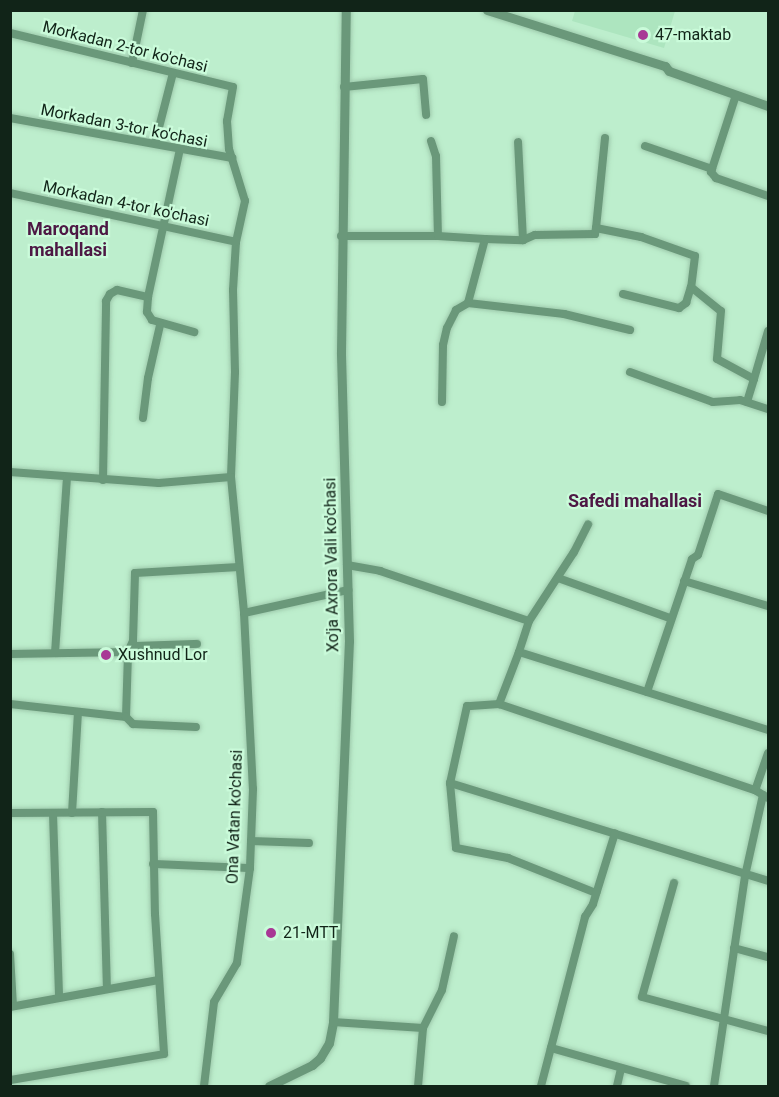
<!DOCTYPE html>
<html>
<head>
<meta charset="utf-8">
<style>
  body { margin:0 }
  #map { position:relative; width:779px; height:1097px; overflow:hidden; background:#bdeecd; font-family:Roboto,sans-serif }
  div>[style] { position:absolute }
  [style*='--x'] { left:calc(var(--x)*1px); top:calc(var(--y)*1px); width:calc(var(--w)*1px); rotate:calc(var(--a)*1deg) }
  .built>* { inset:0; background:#ade5bf }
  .roads { filter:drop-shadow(0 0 2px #9ecaac) drop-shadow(0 0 2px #9ecaac) }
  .minor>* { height:8px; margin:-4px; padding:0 4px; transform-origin:4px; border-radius:4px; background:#6a987a }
  .tertiary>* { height:9px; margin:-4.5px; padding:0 4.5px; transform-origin:4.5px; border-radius:4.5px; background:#6a987a }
  .dots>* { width:16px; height:16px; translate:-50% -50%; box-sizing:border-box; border:3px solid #cafbda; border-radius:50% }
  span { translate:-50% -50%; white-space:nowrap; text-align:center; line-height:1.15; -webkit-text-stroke:4.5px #cafbda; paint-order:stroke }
  .poi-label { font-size:16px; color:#112418 }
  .left { translate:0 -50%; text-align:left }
  .street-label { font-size:16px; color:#112418 }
  .neighbourhood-label { font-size:18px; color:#4d1844; font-weight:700 }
  .frame { position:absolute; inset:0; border:12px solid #112418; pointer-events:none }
</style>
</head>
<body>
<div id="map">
  <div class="built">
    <div style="clip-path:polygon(575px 11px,575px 10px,675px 11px,664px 48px,572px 21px)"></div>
  </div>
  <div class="roads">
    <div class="minor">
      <div style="--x:10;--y:33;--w:229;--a:13.6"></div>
      <div style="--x:233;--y:87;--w:35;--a:100"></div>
      <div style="--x:227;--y:121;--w:28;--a:86"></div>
      <div style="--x:229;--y:149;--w:54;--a:72.9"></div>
      <div style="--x:245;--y:201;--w:42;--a:102.4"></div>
      <div style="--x:236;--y:242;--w:48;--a:93.6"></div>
      <div style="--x:233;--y:290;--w:82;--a:88.6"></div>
      <div style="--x:235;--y:372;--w:105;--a:92.2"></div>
      <div style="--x:231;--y:477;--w:137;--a:84.5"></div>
      <div style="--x:244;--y:613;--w:176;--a:87.1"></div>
      <div style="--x:253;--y:789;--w:79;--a:92.2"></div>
      <div style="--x:250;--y:868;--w:96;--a:97.8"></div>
      <div style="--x:237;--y:963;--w:45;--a:120.5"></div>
      <div style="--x:214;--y:1002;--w:85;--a:96.8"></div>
      <div style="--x:132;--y:63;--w:54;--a:-78.3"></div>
      <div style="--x:344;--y:87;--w:79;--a:-5.8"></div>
      <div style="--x:423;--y:79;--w:36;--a:85"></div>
      <div style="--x:736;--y:95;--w:81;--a:108"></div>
      <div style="--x:711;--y:172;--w:8;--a:50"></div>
      <div style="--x:716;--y:178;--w:55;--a:19.1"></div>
      <div style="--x:10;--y:118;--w:226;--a:10.2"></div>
      <div style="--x:605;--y:138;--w:90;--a:95.7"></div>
      <div style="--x:596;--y:228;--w:46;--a:11.3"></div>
      <div style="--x:641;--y:237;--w:57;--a:19.4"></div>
      <div style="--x:695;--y:256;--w:31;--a:97"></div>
      <div style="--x:691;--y:287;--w:38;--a:39"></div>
      <div style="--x:721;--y:311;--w:48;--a:94.8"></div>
      <div style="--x:717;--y:359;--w:42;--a:28.4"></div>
      <div style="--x:754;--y:379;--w:24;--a:107"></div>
      <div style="--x:431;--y:141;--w:16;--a:72"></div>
      <div style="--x:436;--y:156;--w:80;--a:88.6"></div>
      <div style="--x:155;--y:143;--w:72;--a:-75.6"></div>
      <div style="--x:645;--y:146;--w:71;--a:18.9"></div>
      <div style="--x:10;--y:193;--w:231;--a:12.2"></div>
      <div style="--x:341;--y:236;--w:97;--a:0"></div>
      <div style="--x:438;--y:236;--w:47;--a:3.7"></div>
      <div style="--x:485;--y:239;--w:66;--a:104.9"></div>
      <div style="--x:468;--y:303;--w:97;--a:6.5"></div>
      <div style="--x:564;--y:314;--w:68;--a:13.6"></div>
      <div style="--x:485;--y:239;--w:38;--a:2"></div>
      <div style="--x:523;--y:240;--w:98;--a:-92.9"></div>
      <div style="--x:523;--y:240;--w:13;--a:-23"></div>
      <div style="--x:535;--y:235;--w:60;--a:-1"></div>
      <div style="--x:595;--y:234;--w:6;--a:-81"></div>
      <div style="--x:623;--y:294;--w:58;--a:14"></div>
      <div style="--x:679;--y:308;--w:9;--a:-36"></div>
      <div style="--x:686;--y:303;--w:17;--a:-73"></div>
      <div style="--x:148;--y:297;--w:15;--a:94"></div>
      <div style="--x:147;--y:312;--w:9;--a:58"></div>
      <div style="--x:152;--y:320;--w:44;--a:15.9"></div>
      <div style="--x:630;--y:372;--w:88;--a:19.9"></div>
      <div style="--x:713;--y:402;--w:27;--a:-4"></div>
      <div style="--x:740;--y:400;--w:29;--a:18"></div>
      <div style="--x:754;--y:379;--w:50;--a:-73.7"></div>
      <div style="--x:442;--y:402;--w:57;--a:-89"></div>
      <div style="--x:443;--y:345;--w:17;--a:-77"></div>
      <div style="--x:447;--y:328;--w:20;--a:-63"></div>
      <div style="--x:456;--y:310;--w:14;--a:-30"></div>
      <div style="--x:143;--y:418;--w:40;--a:-82.9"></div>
      <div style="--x:148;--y:378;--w:54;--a:-77.2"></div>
      <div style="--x:10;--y:472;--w:149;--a:4.2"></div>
      <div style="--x:159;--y:483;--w:72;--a:-4.8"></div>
      <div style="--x:103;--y:480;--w:179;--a:-89"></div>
      <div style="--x:106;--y:301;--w:8;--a:-60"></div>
      <div style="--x:110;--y:294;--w:8;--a:-30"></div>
      <div style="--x:117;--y:290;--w:32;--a:13"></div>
      <div style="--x:148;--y:297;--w:151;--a:-77.8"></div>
      <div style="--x:347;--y:565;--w:34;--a:10"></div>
      <div style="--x:380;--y:571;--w:157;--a:18.6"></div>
      <div style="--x:529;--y:621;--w:33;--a:108"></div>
      <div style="--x:519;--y:652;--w:261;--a:17.4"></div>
      <div style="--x:558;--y:578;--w:119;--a:19.7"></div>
      <div style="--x:684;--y:581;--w:88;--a:16.6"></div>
      <div style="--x:244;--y:613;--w:107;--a:-12.5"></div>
      <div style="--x:529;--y:621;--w:82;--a:-56.9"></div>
      <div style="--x:574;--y:552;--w:31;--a:-63"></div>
      <div style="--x:132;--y:646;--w:65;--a:-1.8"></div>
      <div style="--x:519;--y:652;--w:56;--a:111"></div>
      <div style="--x:499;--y:704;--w:270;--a:18.6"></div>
      <div style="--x:55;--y:653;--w:176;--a:-86.1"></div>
      <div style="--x:10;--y:654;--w:118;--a:-1"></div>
      <div style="--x:128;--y:652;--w:12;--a:-66"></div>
      <div style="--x:133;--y:641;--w:68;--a:-88.3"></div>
      <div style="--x:135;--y:573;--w:104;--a:-3.3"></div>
      <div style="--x:647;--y:692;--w:140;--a:-71.3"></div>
      <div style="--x:692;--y:559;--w:7;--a:-34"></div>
      <div style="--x:698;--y:555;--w:64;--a:-71.8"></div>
      <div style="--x:718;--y:494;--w:53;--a:18.8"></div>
      <div style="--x:10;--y:704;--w:117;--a:6.4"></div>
      <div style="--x:126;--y:717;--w:65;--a:-88.2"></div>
      <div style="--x:499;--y:704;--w:32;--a:176"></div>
      <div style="--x:467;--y:706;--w:79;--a:102.4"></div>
      <div style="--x:450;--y:783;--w:333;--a:17.1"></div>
      <div style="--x:126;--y:717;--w:10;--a:45"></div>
      <div style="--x:133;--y:724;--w:63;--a:2.7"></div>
      <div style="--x:768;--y:753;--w:39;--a:109"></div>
      <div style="--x:755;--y:790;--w:15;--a:32"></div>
      <div style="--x:450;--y:783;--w:65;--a:84.7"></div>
      <div style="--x:456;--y:848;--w:53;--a:10.9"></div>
      <div style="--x:508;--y:858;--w:95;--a:21.7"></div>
      <div style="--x:102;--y:812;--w:176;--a:88.4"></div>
      <div style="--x:10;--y:813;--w:143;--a:-0.4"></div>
      <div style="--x:153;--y:812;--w:102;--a:88.9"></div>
      <div style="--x:155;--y:914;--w:140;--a:86.3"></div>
      <div style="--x:164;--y:1054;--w:156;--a:170.4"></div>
      <div style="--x:72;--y:813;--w:101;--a:-86.6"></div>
      <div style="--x:53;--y:814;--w:183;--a:88.1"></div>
      <div style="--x:251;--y:841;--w:58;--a:2"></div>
      <div style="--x:153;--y:864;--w:97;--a:2.4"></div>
      <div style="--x:674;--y:883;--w:118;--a:105.7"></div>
      <div style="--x:642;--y:997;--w:131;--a:15.1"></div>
      <div style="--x:734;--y:948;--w:35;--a:15"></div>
      <div style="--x:10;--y:954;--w:52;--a:86.7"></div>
      <div style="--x:10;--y:1007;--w:151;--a:-10.3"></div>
      <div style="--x:333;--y:1022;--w:90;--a:3.8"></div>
      <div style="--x:423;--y:1028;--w:58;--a:94.9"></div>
      <div style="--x:423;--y:1028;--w:42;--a:-63.4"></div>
      <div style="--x:442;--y:990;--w:55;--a:-77.5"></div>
      <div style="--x:551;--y:1048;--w:140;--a:15.7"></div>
      <div style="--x:541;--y:1086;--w:175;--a:-75.4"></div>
      <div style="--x:585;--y:917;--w:15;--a:-58"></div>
      <div style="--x:593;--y:904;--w:74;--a:-72.8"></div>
      <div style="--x:617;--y:1086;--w:18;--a:-77"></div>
      <div style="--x:714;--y:1086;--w:212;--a:-81.6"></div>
      <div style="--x:745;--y:876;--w:83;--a:-77.5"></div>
    </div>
    <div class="tertiary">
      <div style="--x:487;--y:10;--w:187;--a:17.5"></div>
      <div style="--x:665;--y:66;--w:6;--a:51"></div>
      <div style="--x:669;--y:71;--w:105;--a:19.5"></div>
      <div style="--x:269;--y:1086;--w:48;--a:-26"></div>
      <div style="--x:312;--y:1065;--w:11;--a:-41"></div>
      <div style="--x:320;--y:1058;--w:17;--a:-59"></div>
      <div style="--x:329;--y:1043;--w:21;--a:-79"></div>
      <div style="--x:333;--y:1022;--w:381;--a:-87.6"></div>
      <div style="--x:349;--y:641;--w:289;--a:-91.6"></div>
      <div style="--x:341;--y:352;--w:342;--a:-89.2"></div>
    </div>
  </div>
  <div class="dots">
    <div style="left:643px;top:35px;background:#a83895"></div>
    <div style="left:106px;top:655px;background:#a83895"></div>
    <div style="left:271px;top:933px;background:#a83895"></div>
  </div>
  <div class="poi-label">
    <span class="left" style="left:655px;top:35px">47-maktab</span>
    <span class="left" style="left:118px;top:655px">Xushnud Lor</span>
    <span class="left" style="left:283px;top:933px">21-MTT</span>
  </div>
  <div class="street-label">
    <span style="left:125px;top:47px;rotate:14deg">Morkadan 2-tor ko'chasi</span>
    <span style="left:124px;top:126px;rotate:11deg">Morkadan 3-tor ko'chasi</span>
    <span style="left:126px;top:204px;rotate:12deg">Morkadan 4-tor ko'chasi</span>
    <span style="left:332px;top:565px;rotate:-91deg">Xo'ja Axrora Vali ko'chasi</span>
    <span style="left:235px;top:817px;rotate:-88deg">Ona Vatan ko'chasi</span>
  </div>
  <div class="neighbourhood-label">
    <span style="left:68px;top:240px">Maroqand<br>mahallasi</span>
    <span style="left:635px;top:501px">Safedi mahallasi</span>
  </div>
  <div class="frame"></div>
</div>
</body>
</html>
